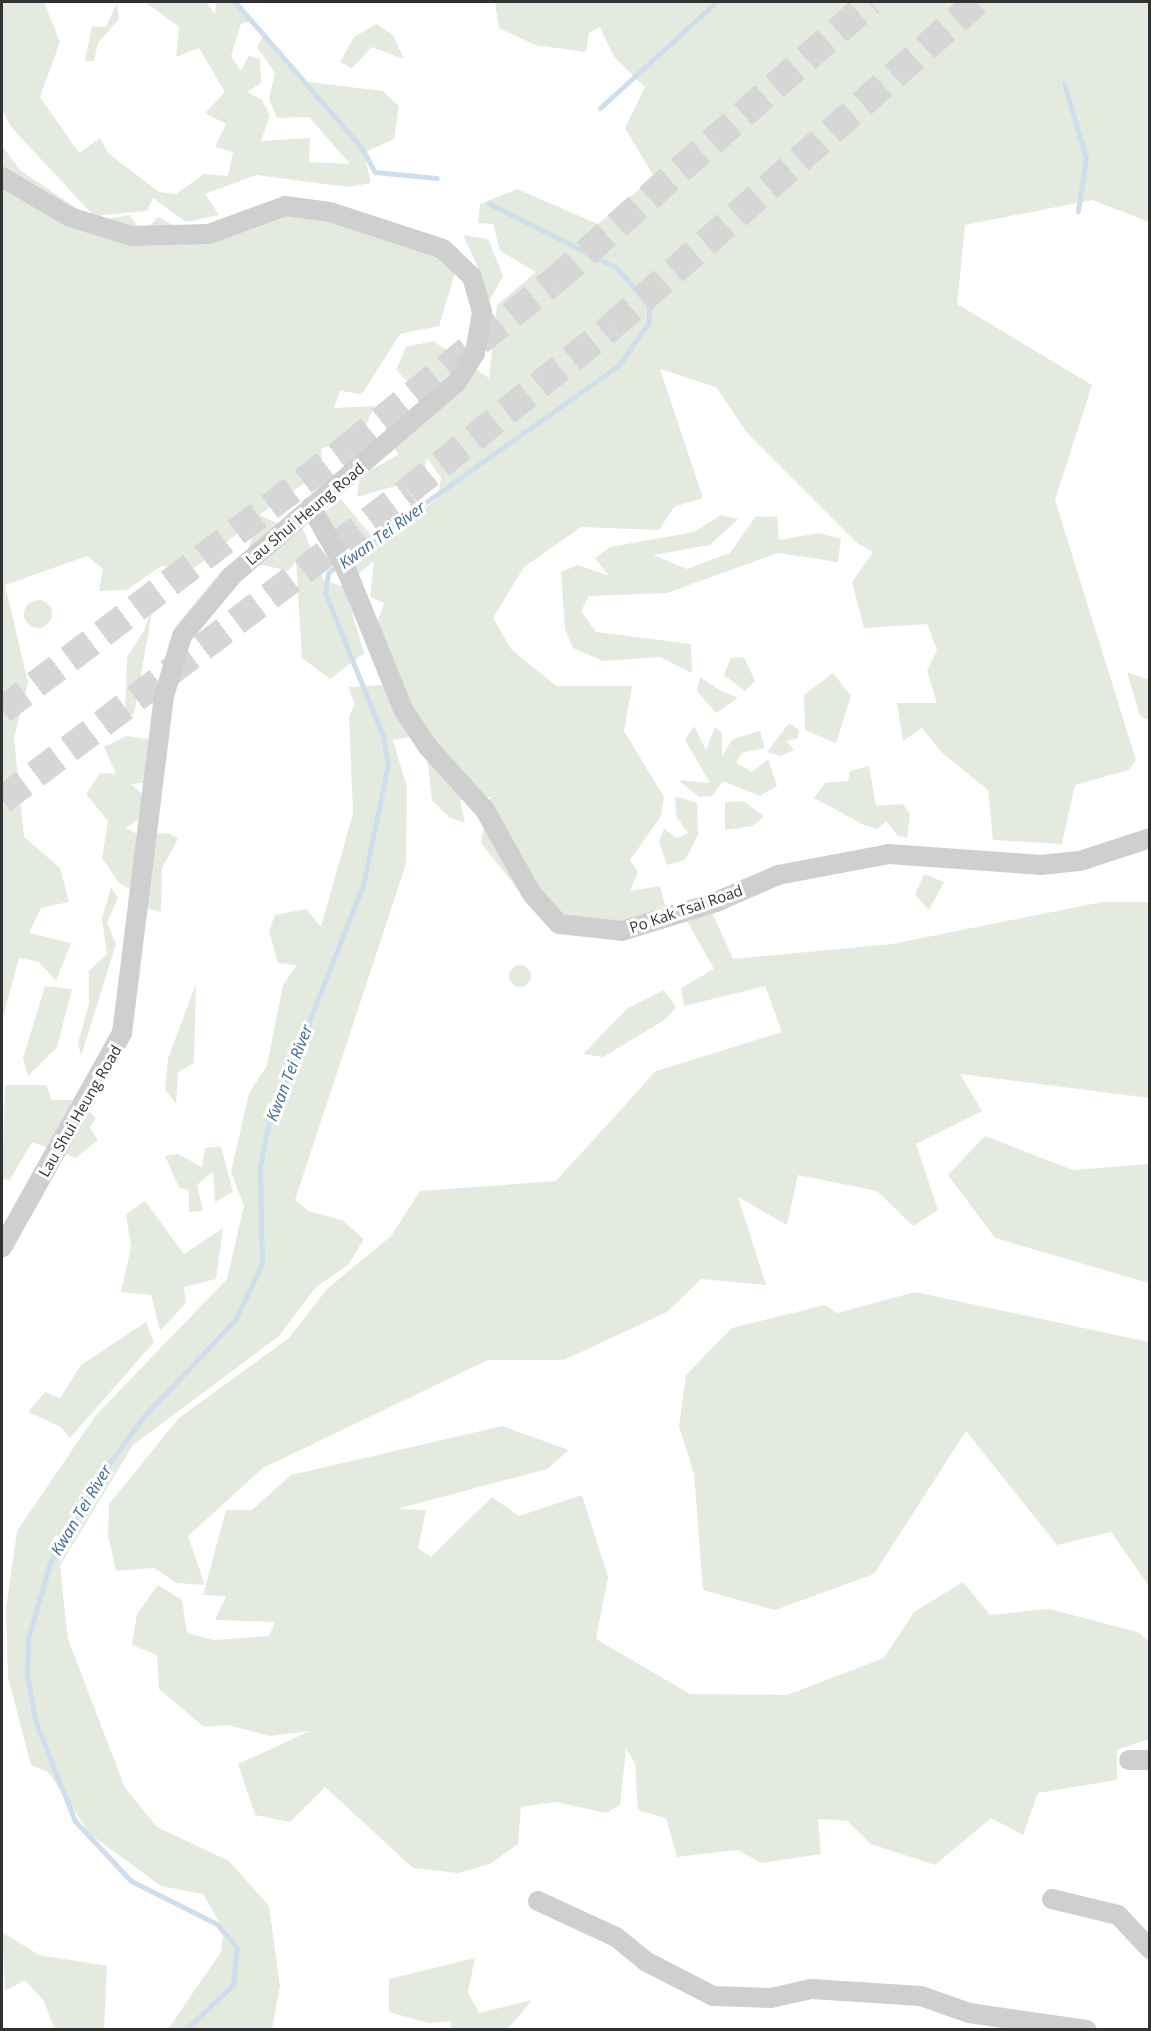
<!DOCTYPE html>
<html>
<head>
<meta charset="utf-8">
<style>
  body { margin:0 }
  #map { position:relative; width:1151px; height:2031px; overflow:hidden; background:#fff; font-family:"Open Sans",sans-serif }
  div>[style] { position:absolute }
  [style*='--x'] { left:calc(var(--x)*1px); top:calc(var(--y)*1px); width:calc(var(--w)*1px); rotate:calc(var(--a)*1deg) }
  .green>* { inset:0; background:#e4ebde }
  .round { border-radius:50% }
  .stream>* { height:5px; margin:-2.5px; padding:0 2.5px; transform-origin:2.5px; border-radius:2.5px; background:#cedeec }
  .highway-tunnel>* { height:28px; margin-top:-14px; transform-origin:0; background:repeating-linear-gradient(90deg,#d6d6d6 0 28px,transparent 0 42px) }
  .minor>* { height:20px; margin:-10px; padding:0 10px; transform-origin:10px; border-radius:10px; background:#cfcfcf }
  span { translate:-50% -50%; white-space:nowrap; text-align:center; line-height:1.15; -webkit-text-stroke:6px #fff; paint-order:stroke }
  .street-label { font-size:15px; color:#323232 }
  .water-label { font-size:16px; color:#416c92; font-style:italic }
  .frame { position:absolute; inset:0; border:3px solid #323232; pointer-events:none }
</style>
</head>
<body>
<div id="map">
  <div class="green">
    <div style="clip-path:polygon(2px 2px,44px 2px,60px 42px,40px 97px,79px 153px,100px 138px,108px 153px,159px 192px,176px 194px,204px 174px,228px 176px,233px 152px,215px 147px,226px 124px,205px 113px,225px 92px,199px 48px,176px 57px,179px 27px,145px 2px,206px 2px,215px 14px,216px 2px,232px 2px,252px 21px,241px 24px,231px 56px,241px 71px,249px 55px,260px 59px,261px 83px,247px 92px,262px 100px,270px 116px,261px 141px,310px 138px,309px 162px,350px 164px,309px 117px,277px 118px,269px 99px,275px 73px,257px 47px,264px 35px,300px 81px,383px 91px,399px 106px,394px 139px,364px 153px,371px 183px,348px 187px,256px 175px,205px 194px,219px 215px,186px 222px,153px 198px,147px 211px,94px 216px,11px 127px,2px 109px)"></div>
    <div style="clip-path:polygon(117px 2px,119px 19px,98px 43px,94px 61px,85px 61px,92px 26px,106px 27px)"></div>
    <div style="clip-path:polygon(495px 2px,1149px 2px,1149px 222px,1092px 200px,965px 225px,957px 304px,1092px 385px,1055px 500px,1136px 760px,1129px 770px,1075px 785px,1062px 844px,993px 840px,988px 790px,942px 753px,922px 728px,903px 741px,897px 703px,937px 703px,927px 671px,937px 650px,927px 624px,864px 628px,852px 582px,873px 552px,857px 543px,748px 434px,716px 387px,660px 369px,703px 498px,674px 507px,659px 530px,581px 527px,524px 567px,493px 618px,511px 649px,556px 686px,632px 686px,624px 731px,664px 797px,661px 816px,630px 860px,638px 872px,630px 891px,660px 886px,666px 908px,632px 936px,535px 911px,481px 843px,490px 797px,460px 800px,465px 823px,449px 817px,432px 800px,427px 757px,412px 737px,393px 740px,407px 787px,406px 864px,295px 1200px,308px 1211px,342px 1220px,364px 1239px,348px 1265px,316px 1287px,279px 1336px,133px 1445px,60px 1566px,68px 1639px,125px 1788px,157px 1827px,229px 1861px,269px 1906px,280px 1986px,272px 2029px,168px 2029px,221px 1952px,224px 1930px,203px 1894px,161px 1886px,90px 1834px,48px 1772px,31px 1765px,8px 1677px,6px 1608px,17px 1531px,96px 1415px,227px 1279px,244px 1206px,231px 1172px,249px 1093px,267px 1066px,283px 985px,297px 965px,278px 963px,269px 931px,275px 915px,306px 909px,321px 927px,353px 813px,349px 716px,355px 704px,348px 687px,384px 685px,373px 636px,384px 603px,370px 597px,374px 561px,352px 579px,323px 513px,341px 499px,379px 545px,438px 498px,441px 478px,427px 458px,421px 496px,406px 483px,357px 497px,360px 476px,398px 455px,385px 429px,424px 398px,396px 370px,406px 347px,433px 341px,489px 378px,497px 305px,536px 272px,500px 251px,493px 224px,478px 223px,480px 204px,517px 189px,598px 224px,654px 177px,625px 128px,645px 87px,614px 57px,600px 27px,589px 33px,586px 52px,535px 45px,499px 28px)"></div>
    <div style="clip-path:polygon(376px 24px,393px 35px,404px 59px,372px 47px,352px 68px,340px 62px,354px 37px)"></div>
    <div style="clip-path:polygon(2px 146px,21px 171px,96px 221px,129px 215px,143px 233px,158px 217px,189px 234px,305px 206px,430px 248px,456px 269px,439px 326px,400px 334px,362px 394px,340px 391px,334px 408px,375px 406px,362px 433px,321px 449px,323px 470px,259px 515px,280px 524px,299px 519px,324px 581px,344px 586px,364px 653px,330px 679px,302px 658px,296px 561px,288px 571px,259px 564px,180px 631px,175px 627px,223px 569px,247px 552px,253px 535px,249px 524px,196px 567px,161px 566px,127px 590px,99px 591px,103px 569px,87px 556px,5px 585px,28px 682px,14px 738px,24px 837px,60px 868px,69px 902px,41px 908px,29px 933px,71px 943px,56px 981px,39px 962px,19px 958px,2px 1021px)"></div>
    <div style="clip-path:polygon(463px 235px,488px 239px,503px 276px,480px 318px,477px 265px)"></div>
    <div style="clip-path:polygon(721px 515px,738px 519px,710px 545px,653px 555px,687px 569px,730px 553px,756px 516px,777px 517px,779px 540px,819px 533px,841px 539px,838px 562px,778px 553px,667px 593px,589px 596px,581px 611px,596px 632px,691px 644px,692px 673px,660px 657px,603px 661px,573px 648px,565px 629px,561px 572px,578px 565px,609px 576px,595px 558px,610px 547px,694px 532px)"></div>
    <div class="round" style="left:24px;top:600px;width:28px;height:28px"></div>
    <div style="clip-path:polygon(154px 601px,134px 715px,125px 714px,127px 657px,145px 629px)"></div>
    <div style="clip-path:polygon(744px 657px,755px 681px,745px 691px,724px 675px,731px 658px)"></div>
    <div style="clip-path:polygon(1127px 672px,1149px 680px,1149px 720px,1140px 716px)"></div>
    <div style="clip-path:polygon(833px 673px,851px 696px,836px 743px,805px 730px,804px 695px)"></div>
    <div style="clip-path:polygon(700px 677px,718px 689px,738px 698px,716px 713px,697px 691px)"></div>
    <div style="clip-path:polygon(789px 723px,799px 730px,798px 738px,786px 741px,794px 750px,780px 756px,767px 752px)"></div>
    <div style="clip-path:polygon(694px 726px,706px 750px,715px 727px,722px 733px,722px 755px,733px 739px,760px 731px,765px 748px,742px 753px,736px 763px,752px 772px,768px 759px,777px 786px,760px 796px,723px 781px,712px 796px,699px 797px,678px 780px,710px 783px,685px 740px)"></div>
    <div style="clip-path:polygon(127px 736px,151px 740px,148px 782px,131px 784px,143px 795px,140px 818px,126px 828px,139px 835px,168px 833px,178px 839px,162px 868px,161px 912px,136px 905px,136px 893px,119px 883px,102px 858px,108px 821px,86px 794px,100px 773px,116px 774px,104px 747px)"></div>
    <div style="clip-path:polygon(869px 766px,876px 806px,903px 804px,910px 814px,907px 838px,898px 836px,886px 821px,878px 829px,864px 825px,814px 798px,825px 783px,848px 781px,850px 771px)"></div>
    <div style="clip-path:polygon(675px 796px,697px 803px,698px 835px,685px 860px,667px 865px,659px 841px,664px 829px,677px 838px,688px 833px,676px 816px)"></div>
    <div style="clip-path:polygon(743px 801px,764px 816px,753px 826px,725px 830px,725px 802px)"></div>
    <div style="clip-path:polygon(924px 874px,944px 882px,929px 910px,915px 895px)"></div>
    <div style="clip-path:polygon(111px 887px,118px 898px,107px 923px,116px 944px,81px 1056px,78px 1043px,89px 1004px,89px 971px,107px 954px,102px 919px)"></div>
    <div style="clip-path:polygon(1102px 902px,1149px 902px,1149px 1098px,960px 1074px,982px 1111px,916px 1144px,938px 1210px,913px 1226px,877px 1191px,798px 1175px,787px 1225px,738px 1197px,766px 1285px,701px 1279px,667px 1312px,564px 1360px,488px 1360px,263px 1468px,188px 1536px,205px 1585px,177px 1583px,154px 1568px,116px 1571px,108px 1535px,109px 1504px,179px 1418px,289px 1338px,327px 1289px,391px 1236px,420px 1191px,556px 1181px,656px 1071px,782px 1032px,765px 986px,684px 1006px,681px 988px,714px 969px,683px 914px,711px 910px,733px 959px,892px 944px)"></div>
    <div class="round" style="left:509px;top:965px;width:22px;height:22px"></div>
    <div style="clip-path:polygon(196px 984px,194px 1063px,178px 1072px,176px 1104px,165px 1089px,168px 1058px)"></div>
    <div style="clip-path:polygon(45px 986px,72px 989px,57px 1047px,28px 1076px,23px 1058px)"></div>
    <div style="clip-path:polygon(664px 990px,676px 1007px,666px 1019px,603px 1057px,583px 1054px,628px 1008px)"></div>
    <div style="clip-path:polygon(5px 1085px,46px 1085px,52px 1100px,77px 1100px,96px 1118px,90px 1128px,98px 1140px,76px 1158px,32px 1142px,10px 1180px,2px 1179px)"></div>
    <div style="clip-path:polygon(985px 1136px,1073px 1170px,1149px 1164px,1149px 1283px,995px 1238px,948px 1175px)"></div>
    <div style="clip-path:polygon(221px 1146px,233px 1192px,215px 1202px,213px 1171px,197px 1185px,203px 1211px,189px 1212px,189px 1190px,179px 1188px,165px 1156px,178px 1154px,202px 1167px,205px 1148px)"></div>
    <div style="clip-path:polygon(145px 1201px,184px 1254px,223px 1228px,216px 1279px,184px 1287px,186px 1303px,160px 1331px,151px 1295px,121px 1292px,131px 1247px,126px 1214px)"></div>
    <div style="clip-path:polygon(915px 1292px,1149px 1342px,1149px 1586px,1111px 1532px,1057px 1545px,966px 1431px,874px 1574px,775px 1610px,703px 1590px,694px 1474px,679px 1426px,686px 1375px,732px 1328px,825px 1305px,837px 1313px)"></div>
    <div style="clip-path:polygon(146px 1322px,154px 1342px,70px 1438px,61px 1427px,28px 1412px,45px 1392px,60px 1398px,81px 1365px)"></div>
    <div style="clip-path:polygon(502px 1426px,569px 1450px,547px 1469px,397px 1509px,426px 1510px,418px 1548px,431px 1557px,492px 1497px,519px 1516px,582px 1495px,608px 1577px,596px 1639px,690px 1694px,787px 1695px,884px 1658px,914px 1612px,963px 1582px,990px 1615px,1049px 1609px,1138px 1632px,1149px 1642px,1149px 1739px,1117px 1750px,1117px 1780px,1038px 1793px,1023px 1835px,991px 1818px,935px 1865px,871px 1844px,847px 1821px,818px 1819px,821px 1854px,762px 1863px,737px 1850px,677px 1857px,666px 1818px,638px 1810px,635px 1763px,626px 1749px,620px 1805px,606px 1813px,556px 1802px,521px 1807px,518px 1844px,490px 1864px,458px 1873px,413px 1868px,325px 1787px,290px 1822px,255px 1815px,238px 1764px,310px 1731px,270px 1736px,228px 1725px,204px 1727px,159px 1689px,157px 1655px,132px 1645px,137px 1614px,158px 1585px,182px 1600px,187px 1633px,214px 1640px,269px 1636px,275px 1622px,215px 1620px,226px 1596px,203px 1595px,226px 1510px,252px 1510px,291px 1475px)"></div>
    <div style="clip-path:polygon(2px 1932px,39px 1955px,107px 1966px,104px 2029px,55px 2029px,43px 2000px,25px 1980px,5px 1991px)"></div>
    <div style="clip-path:polygon(475px 1958px,468px 1992px,479px 2013px,532px 2000px,508px 2029px,451px 2029px,451px 2021px,429px 2023px,389px 2012px,389px 1979px)"></div>
  </div>
  <div class="stream">
    <div style="--x:235;--y:2;--w:192;--a:49"></div>
    <div style="--x:361;--y:147;--w:29;--a:61"></div>
    <div style="--x:375;--y:172;--w:62;--a:5.5"></div>
    <div style="--x:1064;--y:83;--w:78;--a:73.7"></div>
    <div style="--x:1086;--y:158;--w:54;--a:98.6"></div>
    <div style="--x:600;--y:108;--w:157;--a:-42.4"></div>
    <div style="--x:346;--y:559;--w:335;--a:-35.4"></div>
    <div style="--x:619;--y:365;--w:52;--a:-55.1"></div>
    <div style="--x:649;--y:322;--w:16;--a:-90"></div>
    <div style="--x:649;--y:306;--w:50;--a:-130.1"></div>
    <div style="--x:617;--y:268;--w:144;--a:-153.3"></div>
    <div style="--x:185;--y:2030;--w:66;--a:-43.2"></div>
    <div style="--x:233;--y:1985;--w:37;--a:-84"></div>
    <div style="--x:237;--y:1948;--w:31;--a:-130"></div>
    <div style="--x:217;--y:1924;--w:96;--a:-153.4"></div>
    <div style="--x:131;--y:1881;--w:82;--a:-133"></div>
    <div style="--x:75;--y:1821;--w:105;--a:-111.7"></div>
    <div style="--x:36;--y:1723;--w:49;--a:-100.6"></div>
    <div style="--x:27;--y:1675;--w:36;--a:-88"></div>
    <div style="--x:28;--y:1639;--w:79;--a:-73.9"></div>
    <div style="--x:50;--y:1563;--w:95;--a:-60.5"></div>
    <div style="--x:97;--y:1480;--w:81;--a:-53.6"></div>
    <div style="--x:145;--y:1415;--w:131;--a:-46.5"></div>
    <div style="--x:235;--y:1320;--w:62;--a:-64.3"></div>
    <div style="--x:262;--y:1264;--w:98;--a:-91.2"></div>
    <div style="--x:260;--y:1166;--w:41;--a:-78.7"></div>
    <div style="--x:268;--y:1126;--w:259;--a:-68.5"></div>
    <div style="--x:363;--y:885;--w:124;--a:-78.3"></div>
    <div style="--x:388;--y:764;--w:28;--a:-100"></div>
    <div style="--x:383;--y:736;--w:154;--a:-112.1"></div>
    <div style="--x:325;--y:593;--w:20;--a:-81"></div>
    <div style="--x:328;--y:573;--w:14;--a:-39"></div>
  </div>
  <div class="highway-tunnel">
    <div style="--x:2;--y:710;--w:435;--a:-37.2"></div>
    <div style="--x:348;--y:447;--w:265;--a:-38.9"></div>
    <div style="--x:554;--y:281;--w:422;--a:-41.4"></div>
    <div style="--x:2;--y:800;--w:510;--a:-37.27"></div>
    <div style="--x:408;--y:491;--w:261;--a:-38.9"></div>
    <div style="--x:611;--y:327;--w:489;--a:-41.6"></div>
  </div>
  <div class="minor">
    <div style="--x:2;--y:177;--w:79;--a:30.5"></div>
    <div style="--x:70;--y:217;--w:64;--a:17.3"></div>
    <div style="--x:131;--y:236;--w:78;--a:-1.5"></div>
    <div style="--x:209;--y:234;--w:81;--a:-20.2"></div>
    <div style="--x:285;--y:206;--w:45;--a:7.6"></div>
    <div style="--x:330;--y:212;--w:119;--a:18.1"></div>
    <div style="--x:443;--y:249;--w:40;--a:44"></div>
    <div style="--x:472;--y:277;--w:36;--a:74"></div>
    <div style="--x:482;--y:312;--w:42;--a:99.7"></div>
    <div style="--x:475;--y:353;--w:36;--a:122"></div>
    <div style="--x:456;--y:383;--w:296;--a:139.3"></div>
    <div style="--x:232;--y:576;--w:78;--a:129.8"></div>
    <div style="--x:182;--y:636;--w:63;--a:106.7"></div>
    <div style="--x:164;--y:696;--w:340;--a:97.1"></div>
    <div style="--x:122;--y:1033;--w:246;--a:119.2"></div>
    <div style="--x:311;--y:507;--w:71;--a:60.6"></div>
    <div style="--x:346;--y:569;--w:153;--a:67.8"></div>
    <div style="--x:404;--y:711;--w:43;--a:56.3"></div>
    <div style="--x:428;--y:747;--w:85;--a:47.9"></div>
    <div style="--x:485;--y:810;--w:96;--a:60.8"></div>
    <div style="--x:532;--y:894;--w:40;--a:48"></div>
    <div style="--x:559;--y:924;--w:63;--a:6.3"></div>
    <div style="--x:622;--y:931;--w:98;--a:-17.1"></div>
    <div style="--x:716;--y:902;--w:68;--a:-23.5"></div>
    <div style="--x:778;--y:875;--w:113;--a:-10.7"></div>
    <div style="--x:889;--y:854;--w:152;--a:4.1"></div>
    <div style="--x:1041;--y:865;--w:39;--a:-6"></div>
    <div style="--x:1080;--y:861;--w:74;--a:-18.2"></div>
    <div style="--x:1129;--y:1760;--w:21;--a:0"></div>
    <div style="--x:1052;--y:1899;--w:68;--a:13.6"></div>
    <div style="--x:1118;--y:1915;--w:47;--a:46.7"></div>
    <div style="--x:538;--y:1901;--w:86;--a:24.8"></div>
    <div style="--x:616;--y:1937;--w:40;--a:39"></div>
    <div style="--x:647;--y:1962;--w:74;--a:27.3"></div>
    <div style="--x:713;--y:1996;--w:58;--a:2"></div>
    <div style="--x:771;--y:1998;--w:41;--a:-12.7"></div>
    <div style="--x:811;--y:1989;--w:110;--a:3.6"></div>
    <div style="--x:921;--y:1996;--w:51;--a:19.5"></div>
    <div style="--x:969;--y:2013;--w:119;--a:8.2"></div>
  </div>
  <div class="street-label">
    <span style="left:305px;top:514px;rotate:-40deg">Lau Shui Heung Road</span>
    <span style="left:686px;top:909px;rotate:-19deg">Po Kak Tsai Road</span>
    <span style="left:80px;top:1111px;rotate:-60deg">Lau Shui Heung Road</span>
  </div>
  <div class="water-label">
    <span style="left:382px;top:535px;rotate:-36deg">Kwan Tei River</span>
    <span style="left:289px;top:1073px;rotate:-69deg">Kwan Tei River</span>
    <span style="left:81px;top:1510px;rotate:-59deg">Kwan Tei River</span>
  </div>
  <div class="frame"></div>
</div>
</body>
</html>
